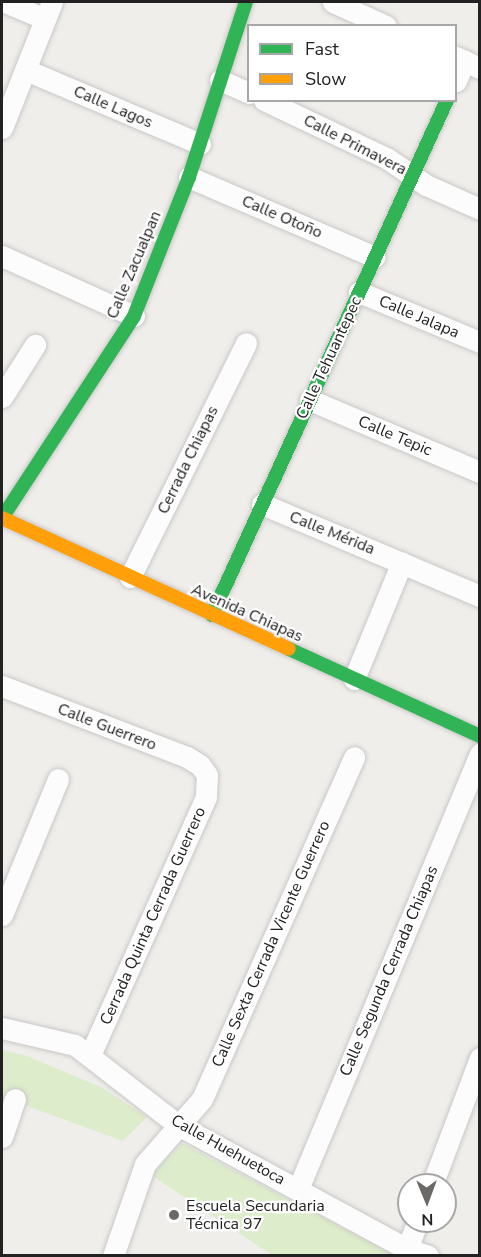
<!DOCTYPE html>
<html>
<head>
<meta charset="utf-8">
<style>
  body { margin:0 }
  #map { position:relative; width:481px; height:1257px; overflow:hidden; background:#f0eeeb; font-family:"Nunito Sans",sans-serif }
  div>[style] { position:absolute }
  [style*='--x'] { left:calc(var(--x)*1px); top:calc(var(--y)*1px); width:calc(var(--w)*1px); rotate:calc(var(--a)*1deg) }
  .grass>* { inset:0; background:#ddeccb }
  .roads { filter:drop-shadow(0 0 2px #c9c8c7) drop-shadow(0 0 2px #c9c8c7) }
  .street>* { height:21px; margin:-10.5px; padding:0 10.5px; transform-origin:10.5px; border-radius:10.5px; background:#fdfcfc }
  .fast>* { height:14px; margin:-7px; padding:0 7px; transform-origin:7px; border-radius:7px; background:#30b455 }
  .slow>* { height:14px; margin:-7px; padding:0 7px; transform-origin:7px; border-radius:7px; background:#ff9f0a }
  .dots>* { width:16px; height:16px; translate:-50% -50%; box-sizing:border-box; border:3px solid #fff; border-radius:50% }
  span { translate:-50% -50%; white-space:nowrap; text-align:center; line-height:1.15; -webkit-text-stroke:4.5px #fff; paint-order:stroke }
  .street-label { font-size:16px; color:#222 }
  .poi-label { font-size:16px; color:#222 }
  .left { translate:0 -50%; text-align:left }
  .frame { position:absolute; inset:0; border:3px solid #222; pointer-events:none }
  .legend { position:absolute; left:247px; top:24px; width:210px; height:78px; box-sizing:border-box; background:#fff; border:2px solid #a7a7a7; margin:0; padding:8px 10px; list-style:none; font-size:18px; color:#222 }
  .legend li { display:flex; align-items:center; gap:12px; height:30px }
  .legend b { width:30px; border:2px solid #a7a7a7 }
  .north { position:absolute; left:397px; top:1173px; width:60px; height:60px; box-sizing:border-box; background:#fff; border:2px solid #a7a7a7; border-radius:50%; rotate:179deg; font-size:16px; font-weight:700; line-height:24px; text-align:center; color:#222 }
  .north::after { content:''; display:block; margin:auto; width:21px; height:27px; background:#6a6968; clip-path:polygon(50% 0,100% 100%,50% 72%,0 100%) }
</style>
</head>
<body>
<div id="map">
  <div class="grass">
    <div style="clip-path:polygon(2px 1050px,27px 1056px,101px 1087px,147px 1117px,123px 1141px,2px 1097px)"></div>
    <div style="clip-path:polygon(182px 1143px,394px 1255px,272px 1255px,151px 1175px)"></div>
  </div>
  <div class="roads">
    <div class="street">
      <div style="--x:5;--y:2;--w:43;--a:23"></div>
      <div style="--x:333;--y:2;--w:58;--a:24.4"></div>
      <div style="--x:456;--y:57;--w:26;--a:25"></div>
      <div style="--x:26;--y:70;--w:189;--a:23"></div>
      <div style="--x:220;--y:80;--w:32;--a:24"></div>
      <div style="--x:456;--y:81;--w:22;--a:-68"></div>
      <div style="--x:264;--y:100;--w:137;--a:25.4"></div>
      <div style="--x:388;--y:159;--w:46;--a:34.4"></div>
      <div style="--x:426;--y:185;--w:59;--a:24"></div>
      <div style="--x:2;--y:128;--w:136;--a:-68.4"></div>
      <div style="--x:189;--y:177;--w:202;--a:23.3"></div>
      <div style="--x:2;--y:256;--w:145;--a:24.4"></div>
      <div style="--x:359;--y:292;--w:131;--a:22.5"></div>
      <div style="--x:2;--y:397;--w:62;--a:-57.6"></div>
      <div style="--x:310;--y:400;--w:185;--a:23"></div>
      <div style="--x:262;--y:504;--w:237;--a:22.9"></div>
      <div style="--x:130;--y:577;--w:261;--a:-63.6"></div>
      <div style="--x:354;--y:679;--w:126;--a:-67.7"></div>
      <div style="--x:2;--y:686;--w:198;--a:21"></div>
      <div style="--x:187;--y:757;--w:15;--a:32"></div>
      <div style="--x:200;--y:765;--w:12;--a:55"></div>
      <div style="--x:207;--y:775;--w:22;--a:93"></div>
      <div style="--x:206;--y:797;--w:283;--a:114.2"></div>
      <div style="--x:2;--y:915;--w:147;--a:-67.6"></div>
      <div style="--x:2;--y:1028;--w:75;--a:13.1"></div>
      <div style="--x:75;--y:1045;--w:130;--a:37.8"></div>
      <div style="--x:178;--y:1125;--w:260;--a:28.4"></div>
      <div style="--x:407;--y:1249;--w:22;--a:18"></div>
      <div style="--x:2;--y:1137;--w:40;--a:-71.1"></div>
      <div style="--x:432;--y:1185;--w:136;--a:-69.3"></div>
      <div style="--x:298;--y:1189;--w:472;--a:-67.3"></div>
      <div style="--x:407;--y:1249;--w:30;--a:-69"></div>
      <div style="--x:113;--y:1256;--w:97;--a:-70.8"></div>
      <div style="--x:145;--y:1164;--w:86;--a:-48.8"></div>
      <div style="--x:202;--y:1099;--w:374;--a:-66"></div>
    </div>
    <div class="fast">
      <div style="--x:2;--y:518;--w:241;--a:-56.8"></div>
      <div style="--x:134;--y:316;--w:149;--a:-68.4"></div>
      <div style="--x:189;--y:177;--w:184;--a:-72"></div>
      <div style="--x:212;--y:615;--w:566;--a:-65.47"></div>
      <div style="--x:289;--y:649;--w:210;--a:24.5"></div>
    </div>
    <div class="slow">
      <div style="--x:2;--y:518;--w:315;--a:24.5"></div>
    </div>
  </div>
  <div class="dots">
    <div style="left:174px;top:1215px;background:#6a6968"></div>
  </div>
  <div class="street-label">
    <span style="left:113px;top:107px;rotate:23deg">Calle Lagos</span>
    <span style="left:355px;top:145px;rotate:27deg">Calle Primavera</span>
    <span style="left:282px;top:217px;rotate:23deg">Calle Otoño</span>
    <span style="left:134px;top:265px;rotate:-67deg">Calle Zacualpan</span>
    <span style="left:419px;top:317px;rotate:23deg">Calle Jalapa</span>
    <span style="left:329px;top:358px;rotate:-65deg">Calle Tehuantepec</span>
    <span style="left:395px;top:436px;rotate:23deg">Calle Tepic</span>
    <span style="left:188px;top:460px;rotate:-64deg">Cerrada Chiapas</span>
    <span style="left:332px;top:533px;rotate:22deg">Calle Mérida</span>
    <span style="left:247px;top:613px;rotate:24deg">Avenida Chiapas</span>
    <span style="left:107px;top:727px;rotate:21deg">Calle Guerrero</span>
    <span style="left:153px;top:916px;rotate:-66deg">Cerrada Quinta Cerrada Guerrero</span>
    <span style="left:271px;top:944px;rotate:-66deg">Calle Sexta Cerrada Vicente Guerrero</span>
    <span style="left:389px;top:971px;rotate:-67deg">Calle Segunda Cerrada Chiapas</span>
    <span style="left:228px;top:1150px;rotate:29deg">Calle Huehuetoca</span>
  </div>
  <div class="poi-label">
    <span class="left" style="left:186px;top:1215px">Escuela Secundaria<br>Técnica 97</span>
  </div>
  <div class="frame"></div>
  <ul class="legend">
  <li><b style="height:8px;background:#30b455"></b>Fast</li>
  <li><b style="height:8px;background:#ff9f0a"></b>Slow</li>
  </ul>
  <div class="north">N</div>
</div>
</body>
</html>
